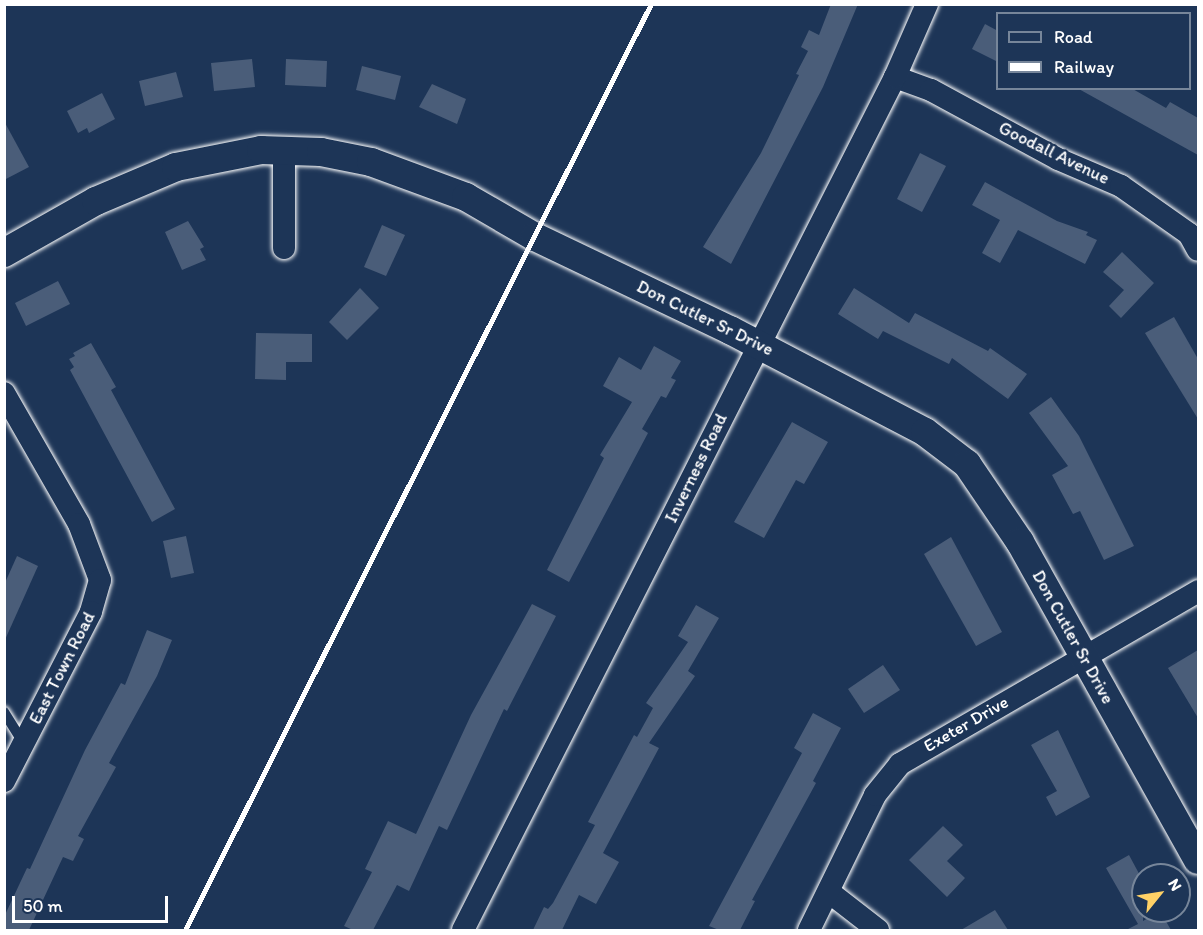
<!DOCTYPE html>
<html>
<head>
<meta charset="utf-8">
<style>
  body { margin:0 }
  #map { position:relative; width:1203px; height:935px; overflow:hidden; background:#1d3557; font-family:Itim,sans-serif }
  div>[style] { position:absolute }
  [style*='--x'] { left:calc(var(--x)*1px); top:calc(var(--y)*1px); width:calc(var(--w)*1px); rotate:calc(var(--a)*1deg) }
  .building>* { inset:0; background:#4a5d79 }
  .roads { filter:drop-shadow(0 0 2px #fff) drop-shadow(0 0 2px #fff) }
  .service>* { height:10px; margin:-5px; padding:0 5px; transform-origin:5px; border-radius:5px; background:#1d3557 }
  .minor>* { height:22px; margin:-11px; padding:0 11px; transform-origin:11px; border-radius:11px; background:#1d3557 }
  .tertiary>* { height:28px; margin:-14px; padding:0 14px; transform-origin:14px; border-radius:14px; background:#1d3557 }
  .rail>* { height:4.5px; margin:-2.25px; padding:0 2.25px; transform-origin:2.25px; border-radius:2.25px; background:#fff }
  span { translate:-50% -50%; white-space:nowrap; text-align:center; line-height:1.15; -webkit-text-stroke:4.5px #1d3557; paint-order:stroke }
  .street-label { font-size:18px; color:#fff }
  .frame { position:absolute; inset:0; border:6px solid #fff; pointer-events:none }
  .legend { position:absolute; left:996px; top:12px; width:195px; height:78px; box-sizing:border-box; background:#1d3557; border:2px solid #77869a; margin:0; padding:8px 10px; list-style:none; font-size:18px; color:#fff }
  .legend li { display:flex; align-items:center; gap:12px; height:30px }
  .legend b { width:30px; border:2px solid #77869a }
  .north { position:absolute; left:1131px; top:863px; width:60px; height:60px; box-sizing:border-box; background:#1d3557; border:2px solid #77869a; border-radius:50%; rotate:60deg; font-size:16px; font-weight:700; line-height:24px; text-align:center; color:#fff }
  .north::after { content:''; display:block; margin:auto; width:21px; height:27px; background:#ffd166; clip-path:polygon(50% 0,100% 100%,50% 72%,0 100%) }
  .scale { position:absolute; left:12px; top:896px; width:156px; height:27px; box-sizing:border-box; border:3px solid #fff; border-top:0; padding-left:8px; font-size:18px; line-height:21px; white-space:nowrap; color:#fff; -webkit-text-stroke:4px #1d3557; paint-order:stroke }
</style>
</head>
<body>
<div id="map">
  <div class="building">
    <div style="clip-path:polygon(831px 4px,858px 4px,823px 87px,731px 264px,703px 247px,761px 153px,799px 75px,796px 74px,808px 51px,801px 47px,809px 30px,819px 35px)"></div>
    <div style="clip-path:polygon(985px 24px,998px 31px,998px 62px,972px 49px)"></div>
    <div style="clip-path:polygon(252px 59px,255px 87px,214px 91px,211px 63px)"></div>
    <div style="clip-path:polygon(286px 59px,327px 61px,326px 87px,285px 85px)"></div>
    <div style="clip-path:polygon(362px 66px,401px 76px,395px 100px,356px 90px)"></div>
    <div style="clip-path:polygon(176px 72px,183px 97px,145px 106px,139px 81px)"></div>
    <div style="clip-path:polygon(432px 84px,466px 99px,457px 124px,419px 107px)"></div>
    <div style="clip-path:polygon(1077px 88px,1131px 88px,1166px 108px,1170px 102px,1198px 118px,1198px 155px)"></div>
    <div style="clip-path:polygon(102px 93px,115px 119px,89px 133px,87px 128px,78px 133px,67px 111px)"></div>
    <div style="clip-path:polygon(4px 121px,29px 167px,4px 180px)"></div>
    <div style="clip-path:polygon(920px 153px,946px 166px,922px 212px,897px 199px)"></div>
    <div style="clip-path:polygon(985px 182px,1057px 221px,1088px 232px,1086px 235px,1097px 240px,1085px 264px,1018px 230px,1000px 263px,982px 253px,1000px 220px,972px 205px)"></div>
    <div style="clip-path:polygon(188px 221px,204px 247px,200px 249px,206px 260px,182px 270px,165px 232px)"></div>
    <div style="clip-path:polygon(382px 225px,405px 235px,386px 276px,364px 267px)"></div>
    <div style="clip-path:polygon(1122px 252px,1154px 283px,1121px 318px,1109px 306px,1124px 290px,1103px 272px)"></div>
    <div style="clip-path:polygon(58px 281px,70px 304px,26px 326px,15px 303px)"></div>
    <div style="clip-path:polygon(360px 288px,379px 308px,347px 340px,329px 322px)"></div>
    <div style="clip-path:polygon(854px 288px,909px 323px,915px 313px,988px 351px,990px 348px,1027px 374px,1008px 399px,952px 358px,949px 364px,883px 331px,878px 339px,838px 314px)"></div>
    <div style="clip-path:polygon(1174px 317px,1198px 359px,1198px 419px,1145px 333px)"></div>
    <div style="clip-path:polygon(256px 333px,312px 334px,312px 362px,286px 362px,286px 380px,255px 379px)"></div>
    <div style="clip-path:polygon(91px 343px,116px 387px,111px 390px,175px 509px,152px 522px,70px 370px,74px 367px,69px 359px,75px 356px,73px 353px)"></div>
    <div style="clip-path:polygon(654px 346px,681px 361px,671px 378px,676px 380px,666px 398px,661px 396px,642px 429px,648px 433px,569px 582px,547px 570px,604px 458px,600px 455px,632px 402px,603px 386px,619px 357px,641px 370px)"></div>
    <div style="clip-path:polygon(1051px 397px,1079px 436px,1134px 546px,1104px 560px,1080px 511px,1073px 514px,1052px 475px,1068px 466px,1029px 413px)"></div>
    <div style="clip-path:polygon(792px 422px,828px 442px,804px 484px,796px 480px,764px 538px,734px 522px)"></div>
    <div style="clip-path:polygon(186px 536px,194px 573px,171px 578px,163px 541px)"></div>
    <div style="clip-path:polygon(951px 537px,1002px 632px,976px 646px,924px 554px)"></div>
    <div style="clip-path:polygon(17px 556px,38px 566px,4px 642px,4px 585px)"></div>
    <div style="clip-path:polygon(532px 604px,556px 616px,507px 711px,504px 709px,447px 830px,439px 826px,409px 891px,397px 885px,373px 930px,353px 930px,344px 926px,372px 872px,365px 869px,388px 821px,416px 834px,471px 715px)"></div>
    <div style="clip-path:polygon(696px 605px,719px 618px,688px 671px,695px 676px,649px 743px,659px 748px,603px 853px,619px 862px,596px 904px,579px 895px,562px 930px,533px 930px,544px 907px,548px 909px,553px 903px,595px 825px,588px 822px,634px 735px,637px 737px,653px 708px,646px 703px,688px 642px,678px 636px)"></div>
    <div style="clip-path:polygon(147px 630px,172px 640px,157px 676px,109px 763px,116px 767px,78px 836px,84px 839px,73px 861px,63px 857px,29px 930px,4px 930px,4px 917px,27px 868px,30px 869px,85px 750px,121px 683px,125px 685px)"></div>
    <div style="clip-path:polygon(1198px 650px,1198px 718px,1168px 668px)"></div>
    <div style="clip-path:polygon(883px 665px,900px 690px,864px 713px,848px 689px)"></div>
    <div style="clip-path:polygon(813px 713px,841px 728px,813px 781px,816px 783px,752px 900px,755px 901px,740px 930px,719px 930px,709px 926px,802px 753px,794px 748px)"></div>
    <div style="clip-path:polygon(1058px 730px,1090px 797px,1056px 816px,1046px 797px,1057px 791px,1031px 745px)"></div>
    <div style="clip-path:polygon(943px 826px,963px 845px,947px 861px,965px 878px,947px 897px,909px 860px)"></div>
    <div style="clip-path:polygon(1129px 855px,1143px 881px,1143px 921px,1160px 911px,1171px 930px,1126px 930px,1138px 924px,1106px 868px)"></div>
    <div style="clip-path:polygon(995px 910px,1008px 930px,961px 930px)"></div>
  </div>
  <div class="roads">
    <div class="service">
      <div style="--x:4;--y:712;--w:36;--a:58"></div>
    </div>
    <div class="minor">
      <div style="--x:895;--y:77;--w:38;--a:20"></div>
      <div style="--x:931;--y:90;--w:145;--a:28.5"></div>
      <div style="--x:1058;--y:159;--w:69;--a:23.2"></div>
      <div style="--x:1121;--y:186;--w:83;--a:35.2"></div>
      <div style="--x:1189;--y:234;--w:18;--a:61"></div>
      <div style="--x:284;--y:149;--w:99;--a:90"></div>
      <div style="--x:4;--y:393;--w:151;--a:60.2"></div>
      <div style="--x:79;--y:524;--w:60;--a:69.4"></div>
      <div style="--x:100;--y:580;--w:33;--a:106"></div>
      <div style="--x:91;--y:612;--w:190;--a:117.2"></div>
      <div style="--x:829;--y:892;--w:62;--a:37.8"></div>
      <div style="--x:463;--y:930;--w:956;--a:-63.14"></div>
      <div style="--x:895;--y:77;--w:80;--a:-66.3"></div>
      <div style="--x:809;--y:930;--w:150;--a:-63.9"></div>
      <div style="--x:875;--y:795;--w:40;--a:-51"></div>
      <div style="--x:900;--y:764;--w:345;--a:-30.1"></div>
    </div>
    <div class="tertiary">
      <div style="--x:4;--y:253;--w:106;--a:-29.5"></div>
      <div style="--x:96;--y:201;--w:87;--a:-23"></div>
      <div style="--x:176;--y:167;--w:87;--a:-11.3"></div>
      <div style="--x:261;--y:150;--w:60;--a:1.9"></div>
      <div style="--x:321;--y:152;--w:51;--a:11.3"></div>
      <div style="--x:371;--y:162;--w:101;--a:20.2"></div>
      <div style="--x:466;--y:197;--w:80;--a:30.1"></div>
      <div style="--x:535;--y:237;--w:216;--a:25.5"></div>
      <div style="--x:730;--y:330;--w:220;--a:27.6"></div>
      <div style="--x:925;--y:432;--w:53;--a:37.3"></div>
      <div style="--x:967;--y:464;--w:94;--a:55.8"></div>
      <div style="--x:1020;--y:542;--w:364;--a:60.8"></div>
    </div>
  </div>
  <div class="rail">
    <div style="--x:185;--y:930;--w:1037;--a:-63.29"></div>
  </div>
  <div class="street-label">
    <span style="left:1054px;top:153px;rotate:26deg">Goodall Avenue</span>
    <span style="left:705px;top:318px;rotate:26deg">Don Cutler Sr Drive</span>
    <span style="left:696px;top:468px;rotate:-64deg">Inverness Road</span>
    <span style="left:1073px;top:637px;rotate:61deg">Don Cutler Sr Drive</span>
    <span style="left:62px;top:668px;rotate:-63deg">East Town Road</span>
    <span style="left:966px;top:724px;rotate:-30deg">Exeter Drive</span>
  </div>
  <div class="frame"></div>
  <ul class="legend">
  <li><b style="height:8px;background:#1d3557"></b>Road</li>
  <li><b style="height:8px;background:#fff"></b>Railway</li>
  </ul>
  <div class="north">N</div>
  <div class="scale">50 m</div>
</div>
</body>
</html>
